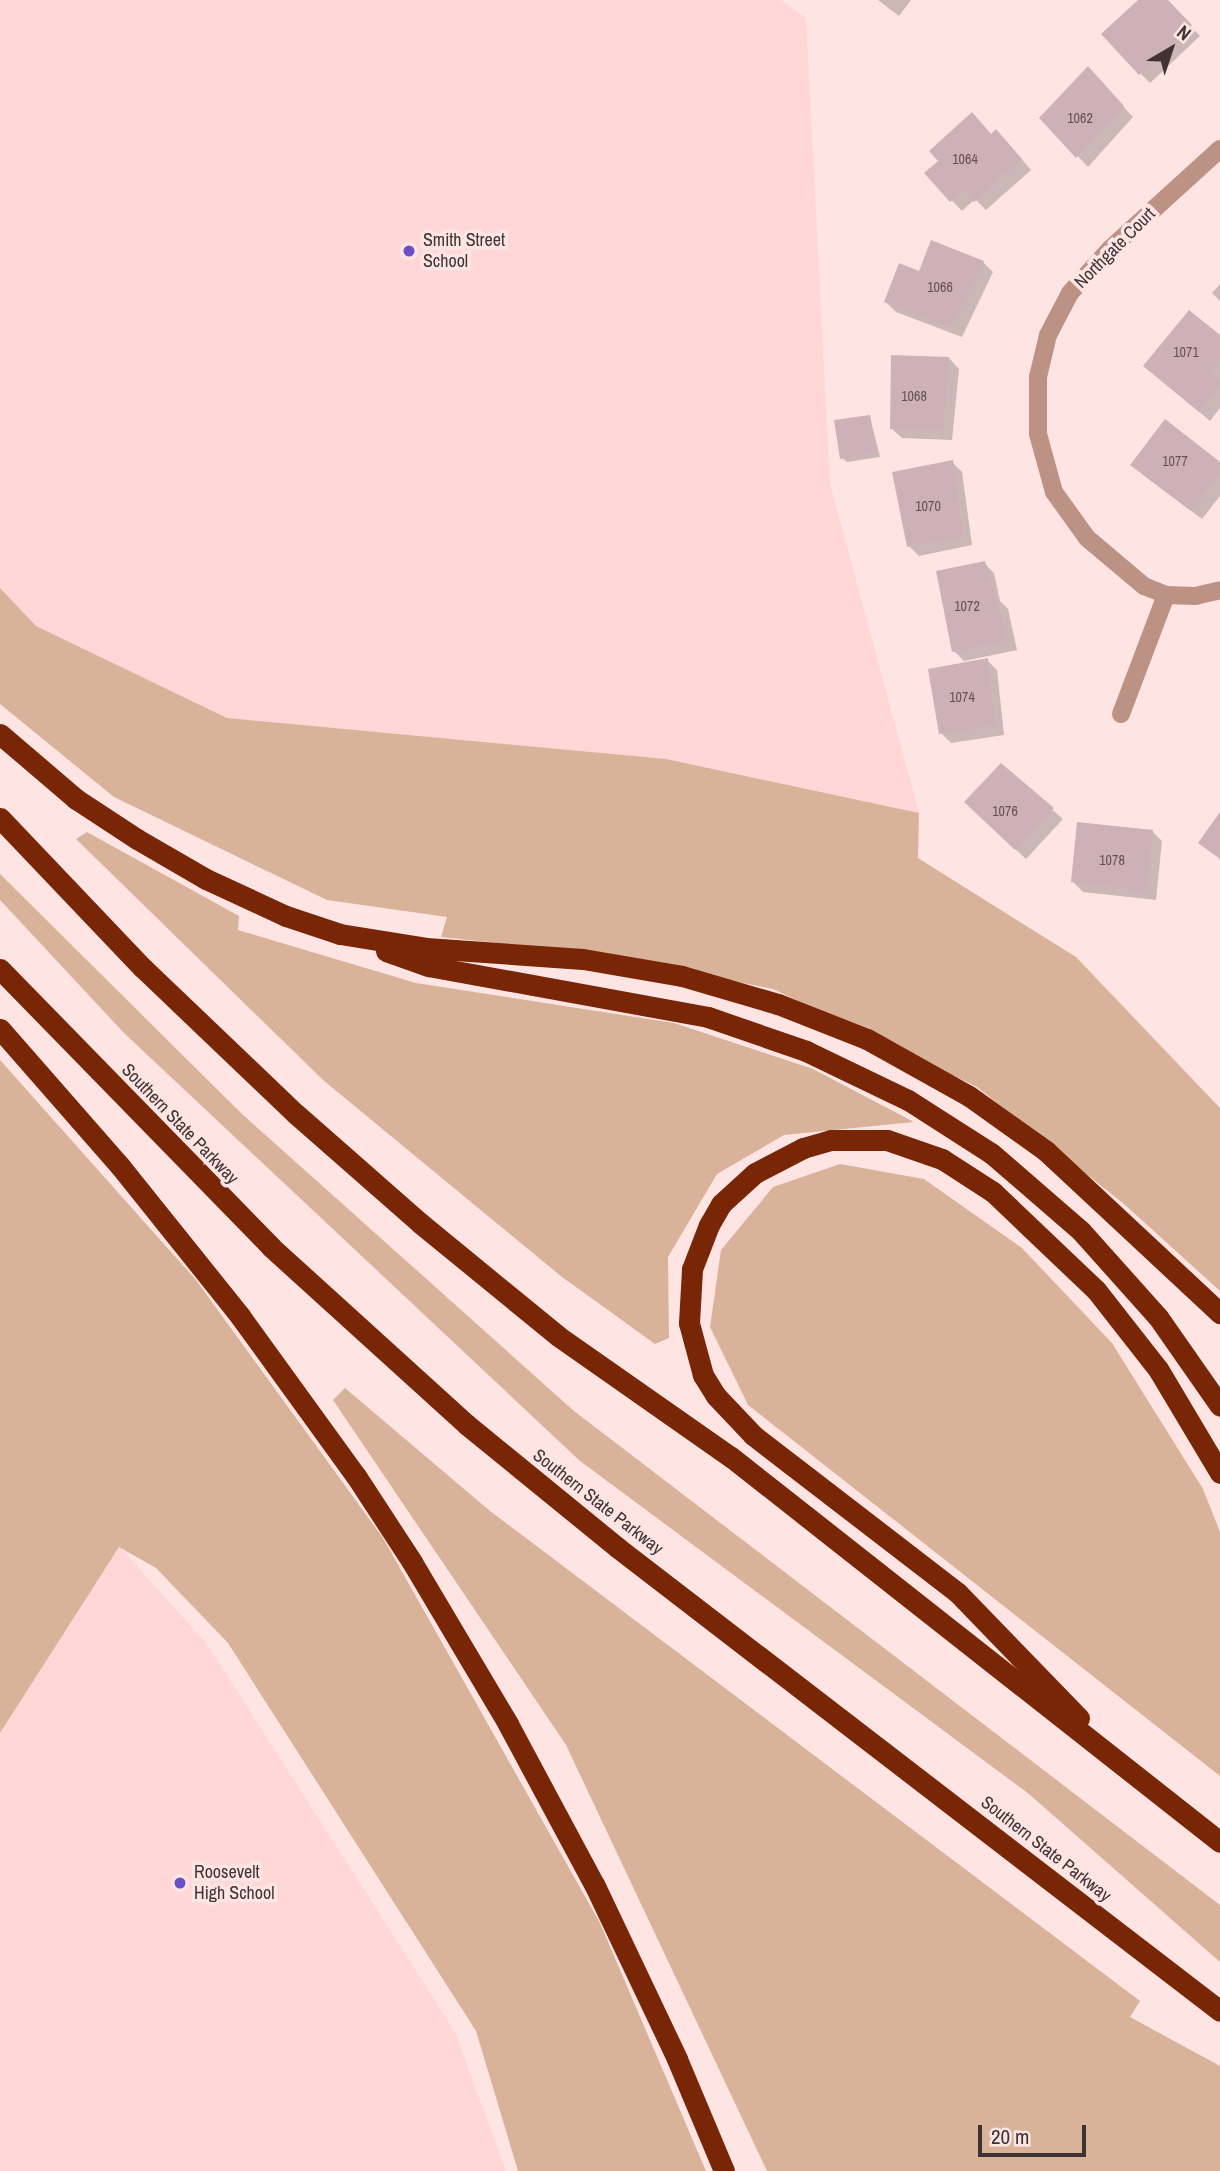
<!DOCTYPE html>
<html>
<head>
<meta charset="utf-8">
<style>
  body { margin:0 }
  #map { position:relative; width:1220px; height:2171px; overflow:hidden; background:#fee5e4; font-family:"Archivo Narrow",sans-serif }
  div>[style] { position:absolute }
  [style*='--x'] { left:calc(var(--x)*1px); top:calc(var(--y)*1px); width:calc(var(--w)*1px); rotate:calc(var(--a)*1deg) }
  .built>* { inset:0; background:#fed7d6 }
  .green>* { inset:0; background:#d8b399 }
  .shadow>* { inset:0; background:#0003 }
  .building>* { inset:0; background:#ceb1b8 }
  .minor>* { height:18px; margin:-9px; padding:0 9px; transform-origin:9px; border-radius:9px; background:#bc9284 }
  .motorway>* { height:21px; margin:-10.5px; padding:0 10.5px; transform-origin:10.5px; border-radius:10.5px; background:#782606 }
  .dots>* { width:19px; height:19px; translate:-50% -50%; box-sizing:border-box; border:4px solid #fee5e4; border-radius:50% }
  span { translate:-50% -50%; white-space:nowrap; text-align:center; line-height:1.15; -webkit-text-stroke:7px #fee5e4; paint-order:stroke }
  .number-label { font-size:14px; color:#635254 }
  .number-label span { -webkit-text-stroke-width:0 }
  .poi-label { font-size:18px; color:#3f3333 }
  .left { translate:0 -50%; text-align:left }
  .street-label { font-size:18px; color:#3f3333 }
  .north { position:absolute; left:1136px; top:14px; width:70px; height:70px; -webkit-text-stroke:5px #fee5e4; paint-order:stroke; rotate:39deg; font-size:19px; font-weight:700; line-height:28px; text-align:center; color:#3f3333 }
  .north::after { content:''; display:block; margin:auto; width:24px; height:32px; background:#3f3333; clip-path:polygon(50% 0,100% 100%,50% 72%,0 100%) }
  .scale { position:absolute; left:978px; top:2125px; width:108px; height:32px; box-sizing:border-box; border:4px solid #3f3333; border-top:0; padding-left:9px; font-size:21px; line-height:24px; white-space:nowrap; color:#3f3333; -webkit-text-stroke:5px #fee5e4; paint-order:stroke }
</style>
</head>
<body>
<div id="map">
  <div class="built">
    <div style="clip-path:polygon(0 0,781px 0,806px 18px,830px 484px,919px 813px,665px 759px,227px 718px,36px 626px,0 588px)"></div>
    <div style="clip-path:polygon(119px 1546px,207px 1644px,455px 2032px,506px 2171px,0 2171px,0 1733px)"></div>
  </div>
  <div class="green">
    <div style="clip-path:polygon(0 588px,36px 626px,227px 718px,666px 759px,919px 813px,918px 858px,1076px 957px,1220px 1108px,1220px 1291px,1124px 1204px,977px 1087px,773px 989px,605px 954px,441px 937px,447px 917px,327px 900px,114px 797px,0 704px)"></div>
    <div style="clip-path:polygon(87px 832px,239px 916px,238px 930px,416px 983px,674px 1023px,813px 1069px,914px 1122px,784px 1135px,717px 1174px,668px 1257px,669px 1338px,655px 1344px,562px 1277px,323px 1080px,76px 839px)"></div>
    <div style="clip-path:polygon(0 874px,241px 1113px,574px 1411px,1220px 1905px,1220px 1962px,1029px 1794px,580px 1461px,124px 1033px,0 900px)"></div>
    <div style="clip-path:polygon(0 1060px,196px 1280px,383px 1538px,600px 1923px,706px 2171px,518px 2171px,476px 2031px,228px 1643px,156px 1568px,119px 1547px,0 1733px)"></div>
    <div style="clip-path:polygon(840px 1164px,924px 1179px,1022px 1248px,1112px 1343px,1203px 1489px,1220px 1532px,1220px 1776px,748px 1405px,710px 1327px,721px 1250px,773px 1187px)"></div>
    <div style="clip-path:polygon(345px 1388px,490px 1511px,1140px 2001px,1130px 2017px,1220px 2066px,1220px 2171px,767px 2171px,566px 1745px,333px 1400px)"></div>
  </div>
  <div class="shadow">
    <div style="clip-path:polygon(878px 0,911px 0,899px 16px)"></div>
    <div style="clip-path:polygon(1140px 0,1167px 0,1200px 36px,1150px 83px,1140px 73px)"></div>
    <div style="clip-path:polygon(1097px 79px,1133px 117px,1088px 167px,1042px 118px)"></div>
    <div style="clip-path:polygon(992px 136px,1006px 141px,1031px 170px,986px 210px,975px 199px,962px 211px,926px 173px)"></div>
    <div style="clip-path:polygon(983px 262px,993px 272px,962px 337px,896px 312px,886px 302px)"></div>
    <div style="clip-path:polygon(1220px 284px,1220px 301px,1212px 293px)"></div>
    <div style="clip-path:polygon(1220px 337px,1220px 408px,1210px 421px,1145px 366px)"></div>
    <div style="clip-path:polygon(949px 358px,959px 369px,952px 440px,902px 438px,891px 428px)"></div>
    <div style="clip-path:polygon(870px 417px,880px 457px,847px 462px,842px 458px)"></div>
    <div style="clip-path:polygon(952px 462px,962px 472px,972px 545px,919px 556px,909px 546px)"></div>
    <div style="clip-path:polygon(1220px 464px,1220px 496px,1202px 519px,1142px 474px)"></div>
    <div style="clip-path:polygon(984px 563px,994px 573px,1000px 601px,1008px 609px,1017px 650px,964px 661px,954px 651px)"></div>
    <div style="clip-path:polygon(987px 660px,997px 670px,1004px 735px,951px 743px,941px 733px)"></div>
    <div style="clip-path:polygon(1001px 765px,1063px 819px,1026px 859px,966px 802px)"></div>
    <div style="clip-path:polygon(1152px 831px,1162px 841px,1156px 900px,1083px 892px,1073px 882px)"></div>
  </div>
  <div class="building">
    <div style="clip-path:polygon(1138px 0,1168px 0,1192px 25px,1139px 75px,1101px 34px)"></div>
    <div style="clip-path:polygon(1088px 66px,1124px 106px,1076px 158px,1039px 118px)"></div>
    <div style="clip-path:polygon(972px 112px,991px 134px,996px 129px,1022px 159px,974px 202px,965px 190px,950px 202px,924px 173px,938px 161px,929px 151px)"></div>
    <div style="clip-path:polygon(931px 240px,984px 261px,951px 328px,884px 302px,899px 263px,919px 271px)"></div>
    <div style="clip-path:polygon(1189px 310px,1220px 335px,1220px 359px,1210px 371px,1220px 379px,1220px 386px,1199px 412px,1143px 366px)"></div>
    <div style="clip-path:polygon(891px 355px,949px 357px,943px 430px,890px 429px)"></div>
    <div style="clip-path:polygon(870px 415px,876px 453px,840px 459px,834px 420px)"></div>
    <div style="clip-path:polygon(1165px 419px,1220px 462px,1220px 473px,1191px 511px,1130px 465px)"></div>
    <div style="clip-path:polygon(953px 460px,963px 536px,907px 547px,892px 472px)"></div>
    <div style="clip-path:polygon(985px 561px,1008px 640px,952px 652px,936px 571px)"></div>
    <div style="clip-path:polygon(988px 658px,995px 725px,939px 734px,928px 669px)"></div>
    <div style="clip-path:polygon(1001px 763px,1054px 808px,1015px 850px,964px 802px)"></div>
    <div style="clip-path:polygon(1220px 812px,1220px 859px,1198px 843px)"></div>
    <div style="clip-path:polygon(1077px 822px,1153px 830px,1147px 891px,1071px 882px)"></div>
  </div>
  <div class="minor">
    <div style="--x:1220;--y:149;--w:149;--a:137.7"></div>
    <div style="--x:1110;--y:249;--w:59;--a:132.3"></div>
    <div style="--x:1070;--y:293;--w:47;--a:117.6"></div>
    <div style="--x:1048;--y:335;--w:43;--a:103.4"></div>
    <div style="--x:1038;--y:377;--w:57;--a:90"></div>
    <div style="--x:1038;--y:434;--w:60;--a:74.6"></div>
    <div style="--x:1054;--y:492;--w:57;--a:54.3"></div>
    <div style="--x:1087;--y:538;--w:75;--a:40.1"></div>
    <div style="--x:1144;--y:586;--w:24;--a:22"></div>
    <div style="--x:1166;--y:595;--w:29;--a:2"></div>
    <div style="--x:1195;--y:596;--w:26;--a:-13"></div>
    <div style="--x:1121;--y:714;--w:127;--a:-69.3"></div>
  </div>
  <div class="motorway">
    <div style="--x:0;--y:734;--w:100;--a:40.5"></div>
    <div style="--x:76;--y:799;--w:73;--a:33.3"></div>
    <div style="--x:137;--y:839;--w:80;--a:30.1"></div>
    <div style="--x:206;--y:879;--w:88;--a:24.8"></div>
    <div style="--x:286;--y:916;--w:57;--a:18.4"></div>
    <div style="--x:340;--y:934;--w:87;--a:9.2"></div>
    <div style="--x:426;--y:948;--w:157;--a:4"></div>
    <div style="--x:583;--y:959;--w:100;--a:9.7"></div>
    <div style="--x:682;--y:976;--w:100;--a:16.3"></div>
    <div style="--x:778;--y:1004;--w:96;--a:21.5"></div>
    <div style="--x:867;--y:1039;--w:117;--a:29.2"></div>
    <div style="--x:969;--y:1096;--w:95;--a:35.5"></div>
    <div style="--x:1046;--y:1151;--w:238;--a:43"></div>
    <div style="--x:0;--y:818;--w:207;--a:46.4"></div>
    <div style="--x:143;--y:968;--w:211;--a:43.7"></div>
    <div style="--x:296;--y:1114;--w:165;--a:41.3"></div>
    <div style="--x:420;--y:1223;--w:178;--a:39.3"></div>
    <div style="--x:558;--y:1336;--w:211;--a:35"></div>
    <div style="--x:731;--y:1457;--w:622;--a:38.21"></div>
    <div style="--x:386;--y:951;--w:45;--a:19.7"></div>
    <div style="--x:428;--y:966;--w:285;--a:10.3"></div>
    <div style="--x:708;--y:1017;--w:104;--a:19.1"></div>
    <div style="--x:806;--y:1051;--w:113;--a:25.7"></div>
    <div style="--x:908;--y:1100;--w:98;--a:32.6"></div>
    <div style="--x:991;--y:1153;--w:119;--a:40.9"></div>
    <div style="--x:1081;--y:1231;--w:115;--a:48.2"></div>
    <div style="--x:1158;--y:1317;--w:108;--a:55.1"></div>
    <div style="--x:0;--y:969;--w:388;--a:45.7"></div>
    <div style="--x:271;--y:1247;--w:263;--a:42.2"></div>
    <div style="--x:466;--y:1424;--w:196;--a:39.2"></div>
    <div style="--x:618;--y:1548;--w:759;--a:37.56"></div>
    <div style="--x:0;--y:1029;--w:182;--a:48.8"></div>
    <div style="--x:120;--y:1166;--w:192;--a:51.3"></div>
    <div style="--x:240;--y:1316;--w:198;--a:54.1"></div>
    <div style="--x:356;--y:1476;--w:103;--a:56.9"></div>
    <div style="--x:412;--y:1562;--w:188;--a:59.3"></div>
    <div style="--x:508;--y:1724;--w:184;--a:61.8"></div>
    <div style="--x:595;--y:1886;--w:191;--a:64.6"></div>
    <div style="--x:677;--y:2059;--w:121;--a:67.2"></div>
    <div style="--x:1079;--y:1718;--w:174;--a:-134.1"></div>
    <div style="--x:958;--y:1593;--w:259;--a:-142.4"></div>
    <div style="--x:753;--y:1435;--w:54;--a:-133.5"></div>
    <div style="--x:716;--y:1396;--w:25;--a:-122"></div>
    <div style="--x:703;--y:1375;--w:54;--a:-105.1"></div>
    <div style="--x:689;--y:1323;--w:54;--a:-86.8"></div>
    <div style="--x:692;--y:1269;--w:47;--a:-68.9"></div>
    <div style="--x:709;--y:1225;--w:24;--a:-60"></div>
    <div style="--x:721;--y:1204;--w:46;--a:-42.4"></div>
    <div style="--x:755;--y:1173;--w:54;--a:-27.5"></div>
    <div style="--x:803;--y:1148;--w:29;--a:-16"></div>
    <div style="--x:831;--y:1140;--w:56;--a:0"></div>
    <div style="--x:887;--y:1140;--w:58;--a:19.1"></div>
    <div style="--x:942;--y:1159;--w:61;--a:32.9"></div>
    <div style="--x:993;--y:1192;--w:142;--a:43.6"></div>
    <div style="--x:1096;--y:1290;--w:100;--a:51.9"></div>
    <div style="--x:1158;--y:1369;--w:121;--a:59.2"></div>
  </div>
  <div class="dots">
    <div style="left:409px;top:251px;background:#6a4fc9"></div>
    <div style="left:180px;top:1883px;background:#6a4fc9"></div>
  </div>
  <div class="number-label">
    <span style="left:1080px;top:118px">1062</span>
    <span style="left:965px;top:159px">1064</span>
    <span style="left:940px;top:287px">1066</span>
    <span style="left:1186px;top:352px">1071</span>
    <span style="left:914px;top:396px">1068</span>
    <span style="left:1175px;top:461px">1077</span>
    <span style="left:928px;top:506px">1070</span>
    <span style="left:967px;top:606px">1072</span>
    <span style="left:962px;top:697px">1074</span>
    <span style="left:1005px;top:811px">1076</span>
    <span style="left:1112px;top:860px">1078</span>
  </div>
  <div class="poi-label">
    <span class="left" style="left:423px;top:251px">Smith Street<br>School</span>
    <span class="left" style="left:194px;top:1883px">Roosevelt<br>High School</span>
  </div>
  <div class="street-label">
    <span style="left:1115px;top:248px;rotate:-45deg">Northgate Court</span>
    <span style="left:180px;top:1124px;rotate:46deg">Southern State Parkway</span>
    <span style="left:598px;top:1502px;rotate:38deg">Southern State Parkway</span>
    <span style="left:1046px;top:1849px;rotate:38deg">Southern State Parkway</span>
  </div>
  <div class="north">N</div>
  <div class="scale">20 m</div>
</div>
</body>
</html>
